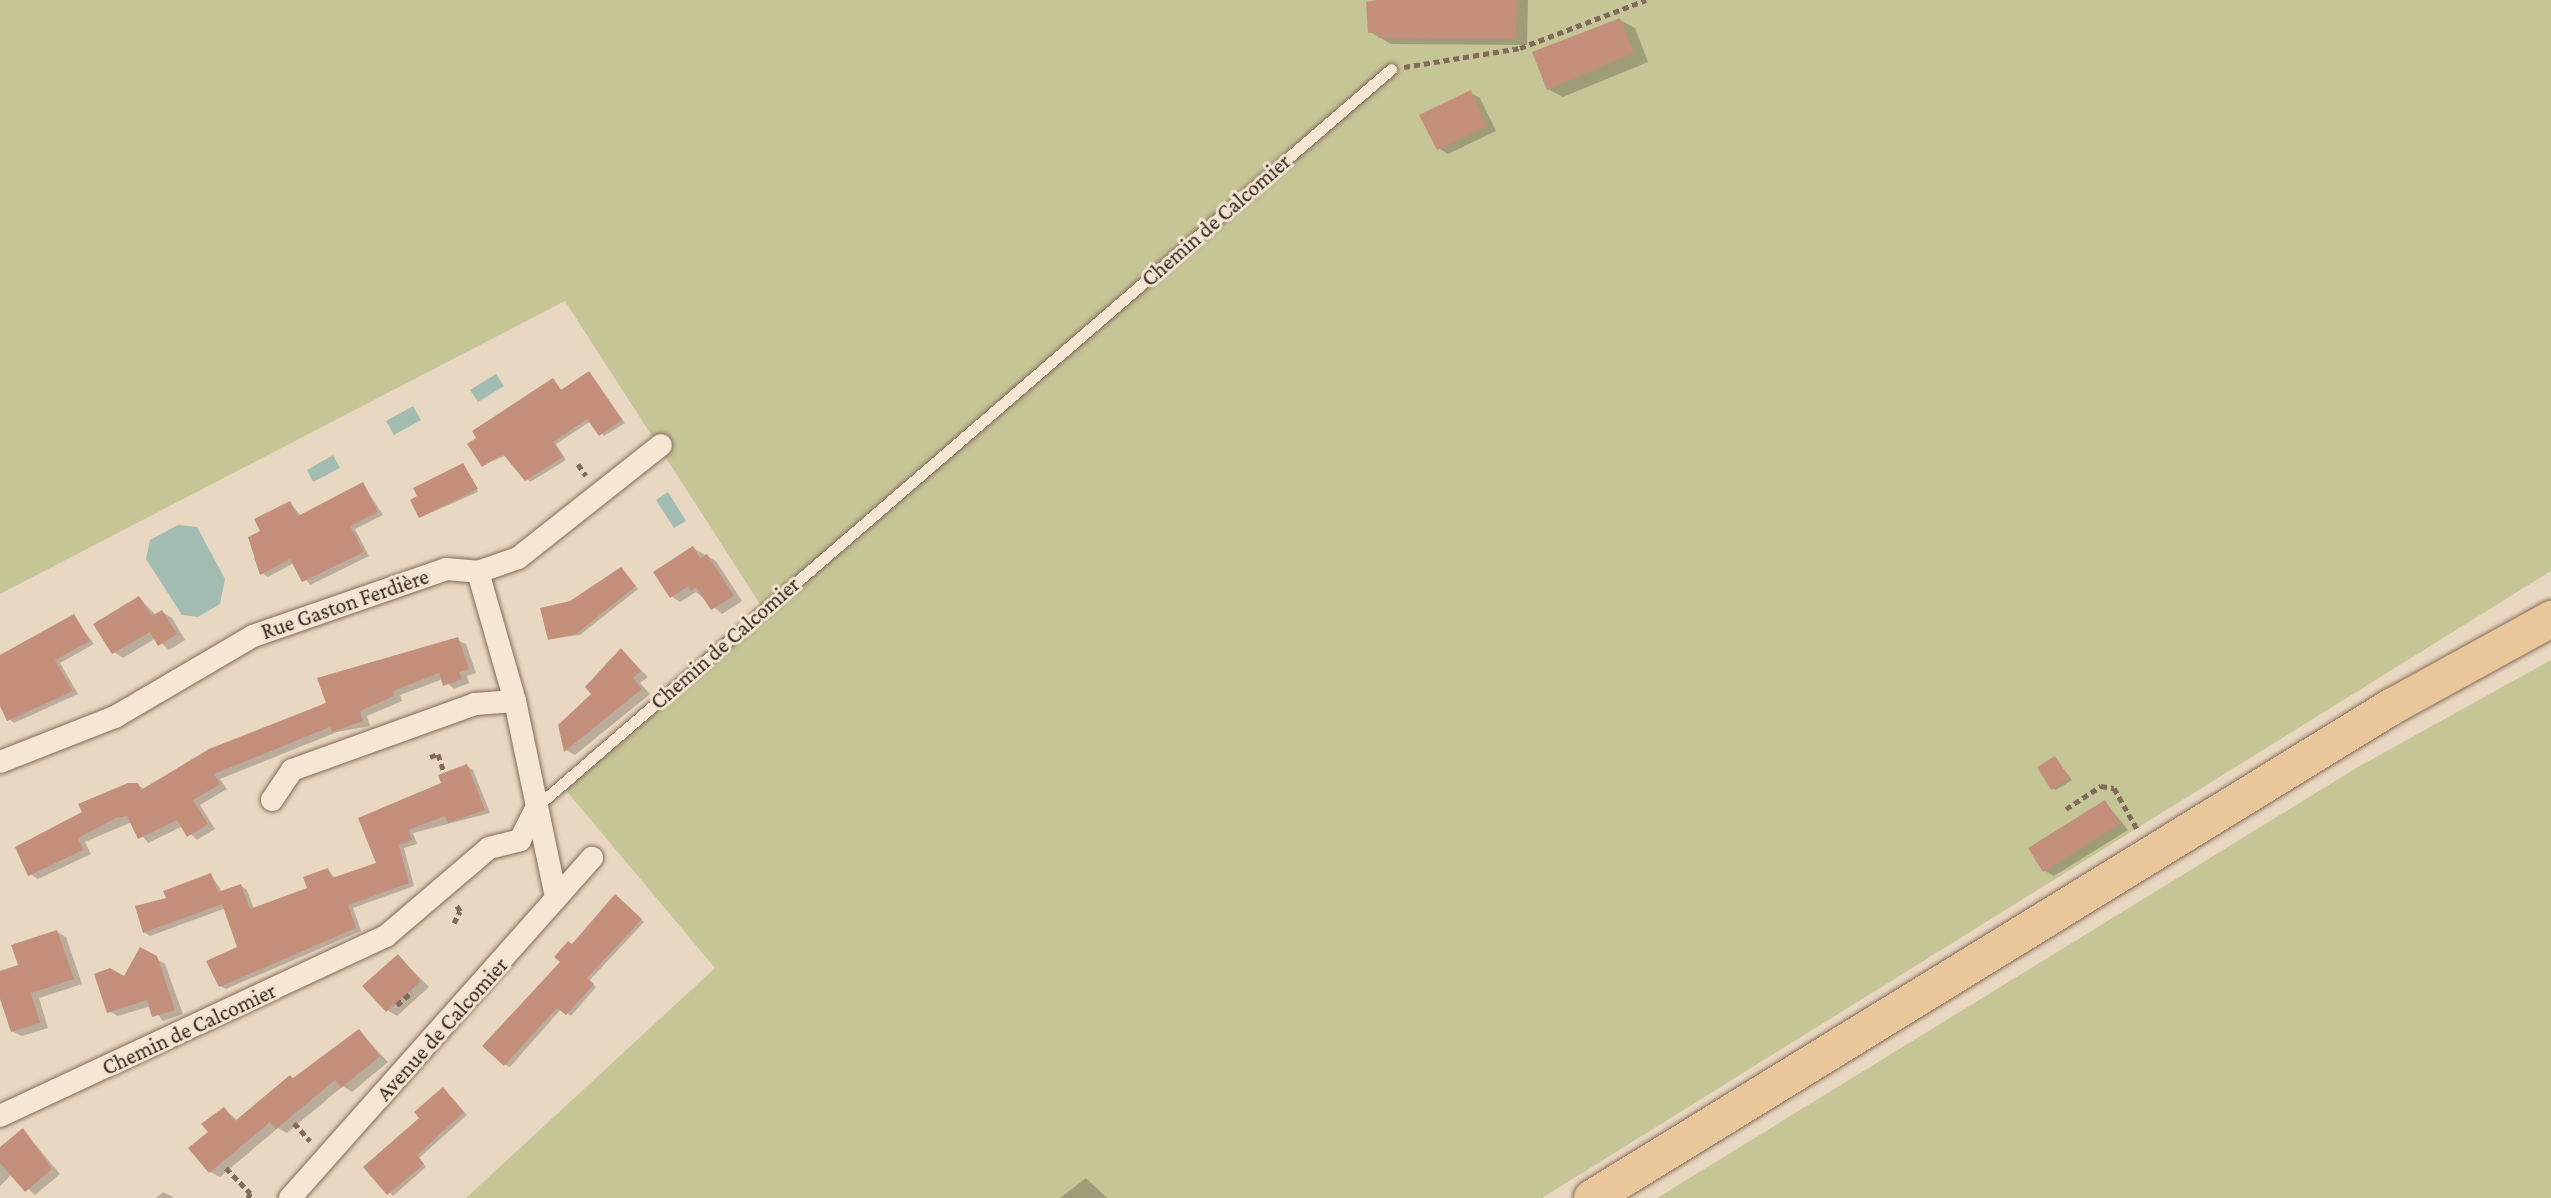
<!DOCTYPE html>
<html>
<head>
<meta charset="utf-8">
<style>
  body { margin:0 }
  #map { position:relative; width:2551px; height:1198px; overflow:hidden; background:#e9d8c1; font-family:"Crimson Pro",serif }
  div>[style] { position:absolute }
  [style*='--x'] { left:calc(var(--x)*1px); top:calc(var(--y)*1px); width:calc(var(--w)*1px); rotate:calc(var(--a)*1deg) }
  .green>* { inset:0; background:#c6c596 }
  .water>* { inset:0; background:#a3bcb2 }
  .shadow>* { inset:0; background:#0003 }
  .building>* { inset:0; background:#c48f7a }
  .path>* { height:5px; margin-top:-2.5px; transform-origin:0; background:repeating-linear-gradient(90deg,#816a5a 0 6px,transparent 0 10px) }
  .roads { filter:drop-shadow(0 0 2px #816a5a) drop-shadow(0 0 2px #816a5a) }
  .service>* { height:11px; margin:-5.5px; padding:0 5.5px; transform-origin:5.5px; border-radius:5.5px; background:#f5e7d3 }
  .minor>* { height:22px; margin:-11px; padding:0 11px; transform-origin:11px; border-radius:11px; background:#f5e7d3 }
  .primary>* { height:36px; margin:-18px; padding:0 18px; transform-origin:18px; border-radius:18px; background:#eac79b }
  span { translate:-50% -50%; white-space:nowrap; text-align:center; line-height:1.15; -webkit-text-stroke:6px #f1e3d0; paint-order:stroke }
  .street-label { font-size:22px; color:#32251d }
</style>
</head>
<body>
<div id="map">
  <div class="green">
    <div style="clip-path:polygon(0 0,2551px 0,2551px 571px,1542px 1198px,466px 1198px,715px 968px,559px 782px,760px 604px,565px 301px,0 594px)"></div>
    <div style="clip-path:polygon(2551px 660px,2551px 1198px,1657px 1198px,2358px 767px)"></div>
  </div>
  <div class="water">
    <div style="clip-path:polygon(496px 374px,504px 386px,478px 402px,470px 390px)"></div>
    <div style="clip-path:polygon(413px 406px,421px 420px,394px 435px,386px 421px)"></div>
    <div style="clip-path:polygon(333px 455px,340px 468px,313px 482px,307px 470px)"></div>
    <div style="clip-path:polygon(668px 492px,686px 521px,674px 528px,656px 500px)"></div>
    <div style="clip-path:polygon(178px 525px,197px 527px,225px 579px,220px 604px,198px 617px,182px 615px,146px 559px,150px 540px)"></div>
  </div>
  <div class="shadow">
    <div style="clip-path:polygon(1379px 0,1528px 0,1527px 45px,1391px 44px,1370px 32px)"></div>
    <div style="clip-path:polygon(1620px 20px,1635px 28px,1648px 62px,1563px 97px,1548px 89px)"></div>
    <div style="clip-path:polygon(1471px 93px,1480px 98px,1496px 131px,1448px 154px,1438px 148px)"></div>
    <div style="clip-path:polygon(590px 373px,625px 423px,604px 436px,591px 421px,556px 444px,566px 460px,530px 482px,507px 455px,483px 465px,553px 381px,562px 392px)"></div>
    <div style="clip-path:polygon(462px 465px,478px 492px,421px 517px)"></div>
    <div style="clip-path:polygon(363px 484px,383px 515px,355px 529px,369px 556px,310px 585px,294px 563px,268px 577px,262px 573px,254px 559px,260px 556px,262px 532px,290px 503px,301px 516px)"></div>
    <div style="clip-path:polygon(693px 548px,716px 561px,742px 601px,722px 614px,696px 592px,680px 602px,671px 596px)"></div>
    <div style="clip-path:polygon(621px 569px,638px 589px,580px 635px,550px 639px)"></div>
    <div style="clip-path:polygon(139px 598px,157px 616px,162px 612px,172px 618px,185px 640px,169px 650px,156px 638px,123px 658px,114px 652px)"></div>
    <div style="clip-path:polygon(74px 617px,94px 644px,60px 663px,78px 694px,14px 723px,9px 719px,0 705px,0 656px)"></div>
    <div style="clip-path:polygon(457px 640px,466px 644px,476px 673px,467px 676px,469px 683px,454px 689px,443px 679px,400px 695px,402px 701px,367px 716px,370px 726px,337px 732px,220px 779px,227px 789px,200px 805px,215px 829px,197px 840px,183px 826px,148px 843px,132px 822px,85px 842px,91px 854px,38px 879px,30px 874px,137px 785px,145px 789px)"></div>
    <div style="clip-path:polygon(621px 650px,648px 677px,640px 683px,650px 694px,575px 755px,566px 750px,560px 725px,594px 694px,609px 669px,605px 664px)"></div>
    <div style="clip-path:polygon(2055px 758px,2072px 780px,2056px 790px,2052px 788px)"></div>
    <div style="clip-path:polygon(467px 766px,473px 770px,490px 813px,413px 833px,417px 844px,404px 848px,414px 886px,353px 908px,361px 931px,226px 989px,220px 986px,240px 948px,226px 908px,150px 936px,144px 932px,168px 899px,211px 875px,223px 893px,241px 886px,247px 890px,254px 909px,309px 889px,328px 870px,336px 879px,378px 864px,444px 784px)"></div>
    <div style="clip-path:polygon(2105px 802px,2128px 830px,2054px 876px,2045px 871px)"></div>
    <div style="clip-path:polygon(620px 899px,644px 922px,589px 981px,596px 987px,571px 1016px,561px 1009px,510px 1067px,506px 1065px,485px 1046px)"></div>
    <div style="clip-path:polygon(57px 932px,66px 937px,82px 984px,39px 998px,48px 1028px,22px 1036px,12px 1031px,0 993px,0 973px,21px 966px)"></div>
    <div style="clip-path:polygon(141px 950px,165px 964px,183px 1014px,163px 1021px,151px 1006px,118px 1016px,109px 1011px)"></div>
    <div style="clip-path:polygon(398px 956px,429px 987px,397px 1016px,387px 1010px)"></div>
    <div style="clip-path:polygon(359px 1031px,388px 1062px,352px 1092px,343px 1086px,287px 1133px,278px 1128px,220px 1177px,210px 1172px,211px 1132px,224px 1109px,238px 1121px)"></div>
    <div style="clip-path:polygon(443px 1089px,467px 1115px,419px 1158px,426px 1167px,393px 1196px,366px 1168px,422px 1119px)"></div>
    <div style="clip-path:polygon(23px 1130px,60px 1174px,35px 1195px,12px 1174px,0 1186px,0 1150px)"></div>
    <div style="clip-path:polygon(1086px 1178px,1107px 1198px,1060px 1198px)"></div>
    <div style="clip-path:polygon(163px 1192px,173px 1197px,173px 1198px,156px 1198px)"></div>
  </div>
  <div class="building">
    <div style="clip-path:polygon(1377px 0,1517px 0,1516px 39px,1378px 38px,1378px 33px,1368px 33px,1366px 2px)"></div>
    <div style="clip-path:polygon(1620px 18px,1634px 53px,1547px 90px,1532px 52px)"></div>
    <div style="clip-path:polygon(1471px 90px,1487px 126px,1437px 150px,1419px 115px)"></div>
    <div style="clip-path:polygon(589px 371px,622px 420px,599px 436px,587px 419px,553px 442px,563px 457px,525px 481px,503px 454px,482px 467px,467px 444px,476px 438px,472px 431px,553px 378px,561px 390px)"></div>
    <div style="clip-path:polygon(463px 463px,478px 489px,419px 518px,410px 500px,417px 496px,413px 488px)"></div>
    <div style="clip-path:polygon(363px 482px,378px 512px,350px 526px,364px 552px,302px 582px,290px 559px,260px 575px,248px 537px,260px 531px,254px 519px,290px 501px,298px 516px)"></div>
    <div style="clip-path:polygon(693px 546px,700px 558px,707px 554px,734px 596px,711px 610px,696px 587px,691px 591px,688px 586px,670px 598px,653px 572px)"></div>
    <div style="clip-path:polygon(621px 567px,636px 586px,576px 634px,548px 640px,540px 608px,570px 601px)"></div>
    <div style="clip-path:polygon(139px 596px,152px 616px,162px 610px,177px 634px,158px 646px,150px 632px,112px 654px,93px 624px)"></div>
    <div style="clip-path:polygon(74px 614px,90px 641px,55px 660px,73px 691px,7px 721px,0 706px,0 655px)"></div>
    <div style="clip-path:polygon(458px 637px,469px 669px,459px 672px,462px 679px,443px 686px,439px 673px,393px 691px,394px 696px,360px 711px,363px 721px,332px 732px,330px 727px,214px 774px,220px 784px,193px 800px,208px 824px,187px 837px,177px 820px,138px 839px,127px 816px,116px 818px,78px 838px,83px 850px,28px 876px,15px 847px,82px 812px,78px 804px,128px 783px,138px 783px,141px 790px,209px 749px,326px 703px,317px 678px)"></div>
    <div style="clip-path:polygon(621px 648px,641px 671px,633px 678px,642px 689px,564px 752px,558px 725px,591px 694px,585px 687px)"></div>
    <div style="clip-path:polygon(2055px 756px,2069px 778px,2051px 790px,2037px 767px)"></div>
    <div style="clip-path:polygon(467px 764px,485px 810px,448px 823px,445px 816px,408px 830px,412px 840px,399px 845px,409px 883px,348px 905px,356px 928px,219px 987px,206px 961px,237px 947px,222px 904px,143px 933px,135px 906px,166px 898px,163px 891px,211px 873px,218px 892px,241px 884px,250px 909px,307px 888px,303px 877px,328px 868px,332px 878px,376px 863px,358px 818px,441px 783px,438px 775px)"></div>
    <div style="clip-path:polygon(2105px 800px,2120px 824px,2043px 872px,2028px 848px)"></div>
    <div style="clip-path:polygon(615px 894px,642px 919px,587px 978px,594px 984px,566px 1015px,557px 1008px,504px 1066px,482px 1046px,560px 962px,554px 957px,568px 941px,572px 944px)"></div>
    <div style="clip-path:polygon(57px 930px,74px 979px,31px 993px,40px 1023px,11px 1032px,0 999px,0 971px,18px 965px,11px 945px)"></div>
    <div style="clip-path:polygon(140px 947px,157px 956px,175px 1010px,152px 1017px,147px 1000px,107px 1013px,94px 974px,110px 968px,124px 976px)"></div>
    <div style="clip-path:polygon(398px 954px,421px 981px,386px 1012px,362px 986px)"></div>
    <div style="clip-path:polygon(359px 1029px,380px 1056px,341px 1088px,335px 1080px,276px 1129px,270px 1122px,209px 1173px,188px 1148px,208px 1132px,201px 1124px,224px 1107px,235px 1121px,290px 1075px,293px 1078px)"></div>
    <div style="clip-path:polygon(443px 1087px,464px 1112px,417px 1155px,424px 1164px,387px 1195px,363px 1167px,419px 1118px,414px 1112px)"></div>
    <div style="clip-path:polygon(23px 1128px,52px 1169px,25px 1192px,0 1163px,0 1147px)"></div>
  </div>
  <div class="path">
    <div style="--x:1404;--y:67;--w:118;--a:-9.3"></div>
    <div style="--x:1520;--y:48;--w:135;--a:-20.9"></div>
    <div style="--x:578;--y:464;--w:14;--a:56"></div>
    <div style="--x:430;--y:757;--w:9;--a:-21"></div>
    <div style="--x:438;--y:754;--w:19;--a:72"></div>
    <div style="--x:2066;--y:809;--w:42;--a:-33.3"></div>
    <div style="--x:2101;--y:786;--w:13;--a:9"></div>
    <div style="--x:2114;--y:788;--w:49;--a:60.8"></div>
    <div style="--x:454;--y:923;--w:13;--a:-63"></div>
    <div style="--x:460;--y:911;--w:8;--a:-120"></div>
    <div style="--x:397;--y:1005;--w:20;--a:-41"></div>
    <div style="--x:294;--y:1123;--w:24;--a:48"></div>
    <div style="--x:226;--y:1168;--w:35;--a:46"></div>
    <div style="--x:250;--y:1193;--w:5;--a:112"></div>
  </div>
  <div class="roads">
    <div class="service">
      <div style="--x:537;--y:806;--w:1128;--a:-40.79"></div>
    </div>
    <div class="minor">
      <div style="--x:478;--y:572;--w:134;--a:74"></div>
      <div style="--x:515;--y:701;--w:201;--a:78.2"></div>
      <div style="--x:0;--y:762;--w:123;--a:-21.4"></div>
      <div style="--x:115;--y:717;--w:160;--a:-30.4"></div>
      <div style="--x:253;--y:636;--w:204;--a:-19.1"></div>
      <div style="--x:446;--y:569;--w:32;--a:5"></div>
      <div style="--x:478;--y:572;--w:42;--a:-19.3"></div>
      <div style="--x:518;--y:558;--w:182;--a:-38.3"></div>
      <div style="--x:272;--y:800;--w:36;--a:-56"></div>
      <div style="--x:292;--y:770;--w:195;--a:-19.8"></div>
      <div style="--x:475;--y:704;--w:40;--a:-4.3"></div>
      <div style="--x:0;--y:1116;--w:426;--a:-25"></div>
      <div style="--x:386;--y:936;--w:135;--a:-40.5"></div>
      <div style="--x:489;--y:848;--w:32;--a:-14"></div>
      <div style="--x:520;--y:840;--w:38;--a:-63"></div>
      <div style="--x:290;--y:1198;--w:455;--a:-48.4"></div>
    </div>
    <div class="primary">
      <div style="--x:1592;--y:1198;--w:938;--a:-31.57"></div>
      <div style="--x:2391;--y:707;--w:183;--a:-28.8"></div>
    </div>
  </div>
  <div class="street-label">
    <span style="left:1216px;top:220px;rotate:-41deg">Chemin de Calcomier</span>
    <span style="left:345px;top:604px;rotate:-19deg">Rue Gaston Ferdière</span>
    <span style="left:725px;top:643px;rotate:-41deg">Chemin de Calcomier</span>
    <span style="left:189px;top:1029px;rotate:-25deg">Chemin de Calcomier</span>
    <span style="left:442px;top:1029px;rotate:-48deg">Avenue de Calcomier</span>
  </div>
</div>
</body>
</html>
